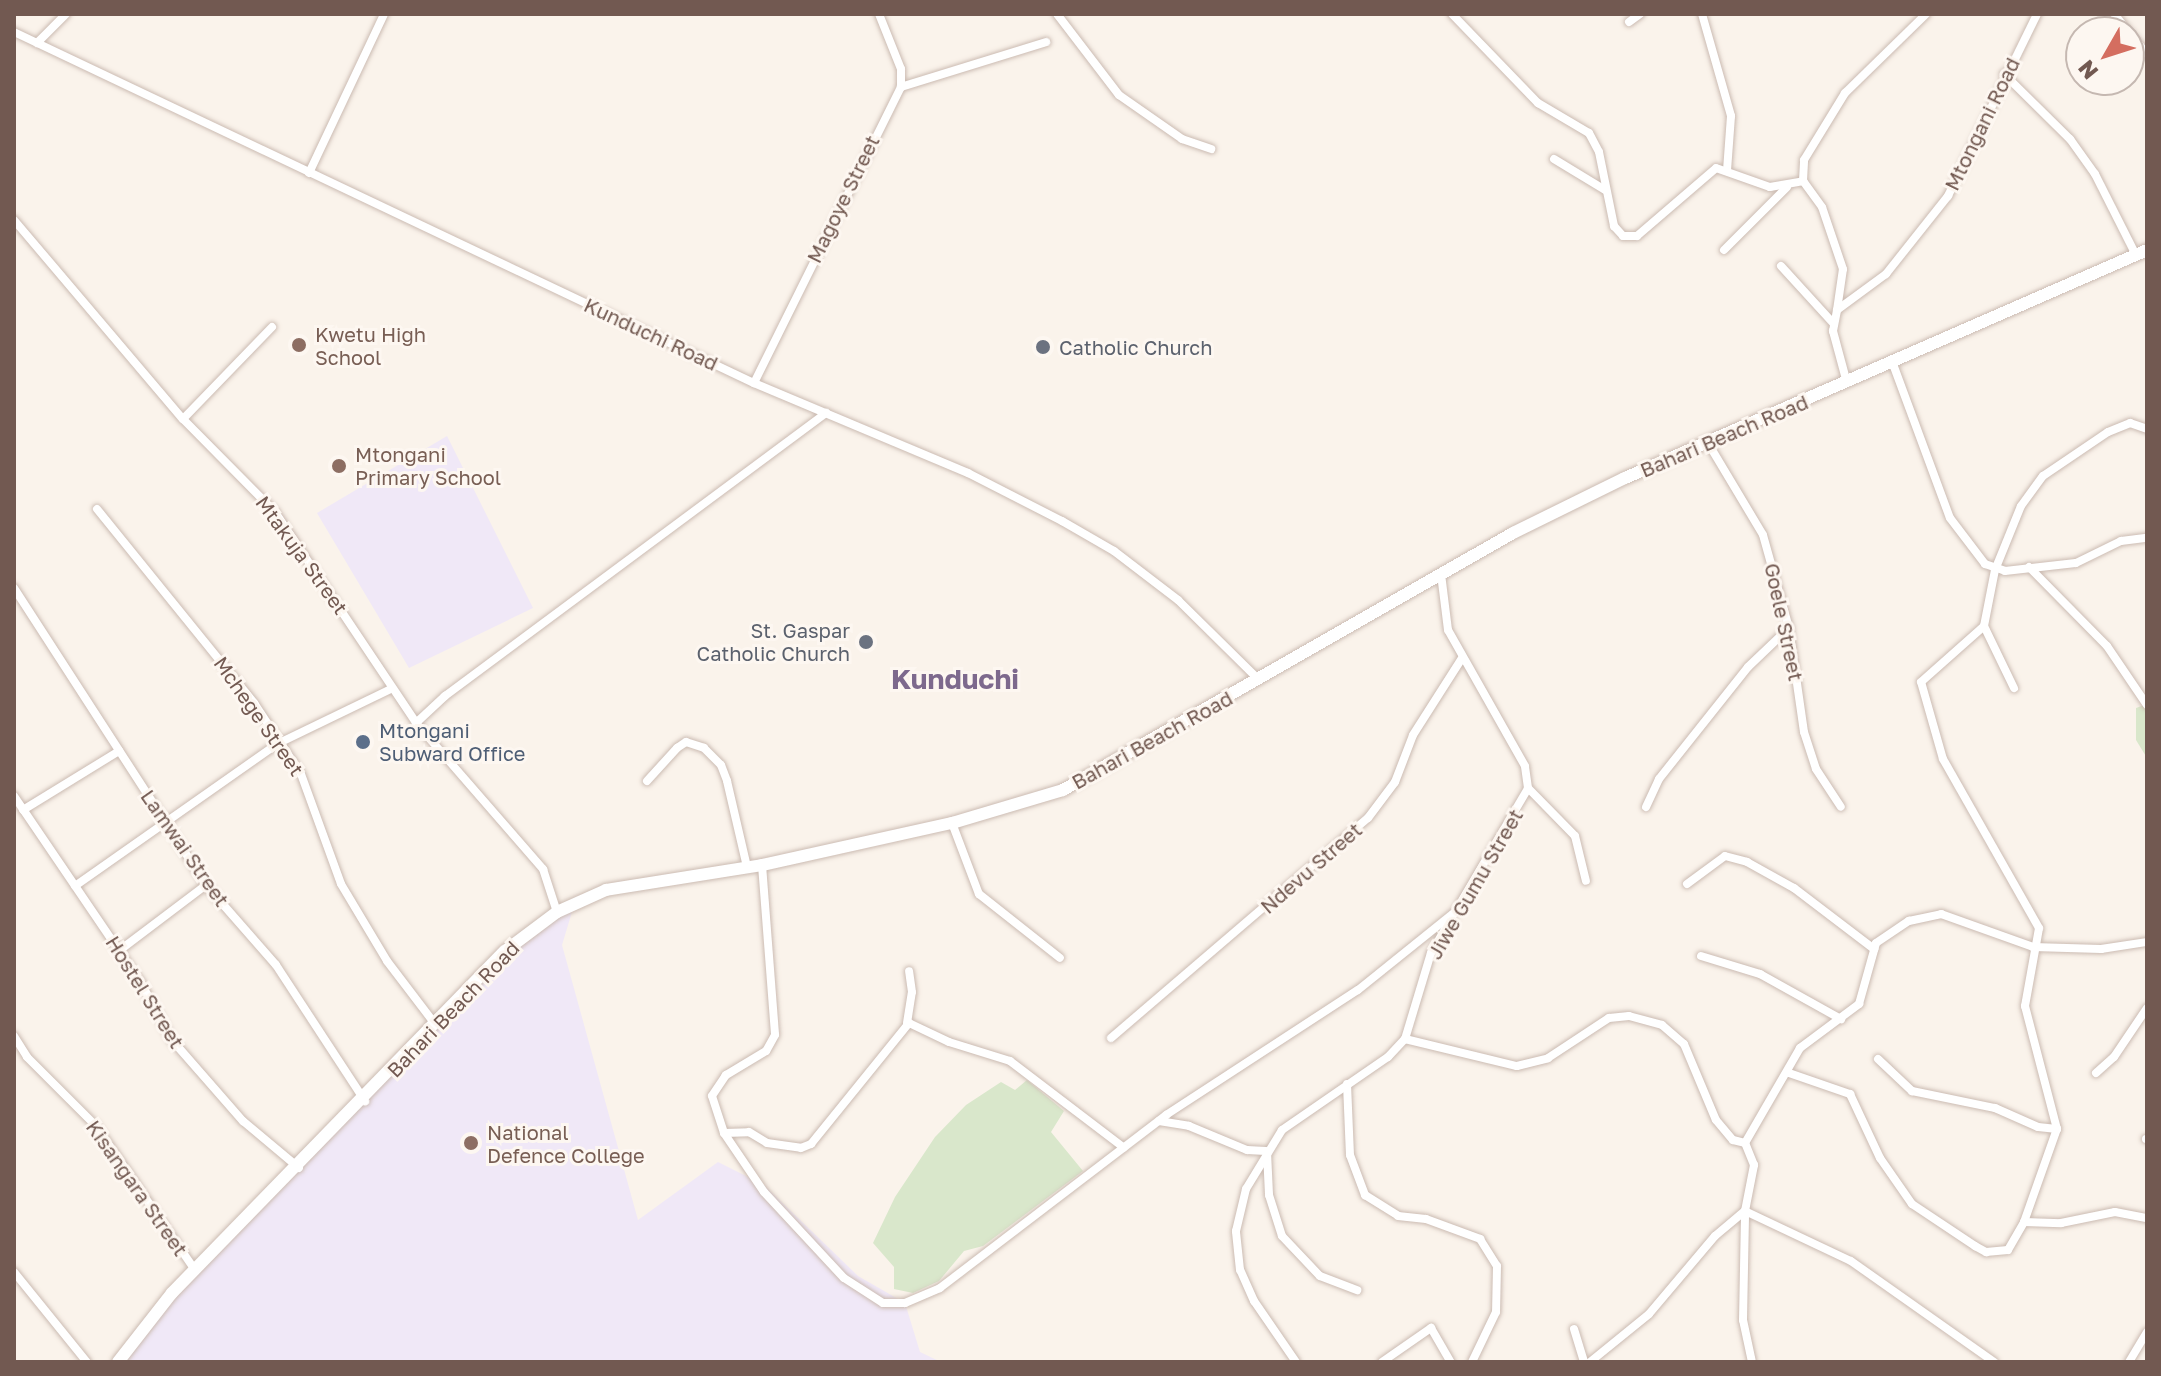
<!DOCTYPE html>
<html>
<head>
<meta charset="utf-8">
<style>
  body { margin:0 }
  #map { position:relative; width:2161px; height:1376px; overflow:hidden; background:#faf3eb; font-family:"Golos Text",sans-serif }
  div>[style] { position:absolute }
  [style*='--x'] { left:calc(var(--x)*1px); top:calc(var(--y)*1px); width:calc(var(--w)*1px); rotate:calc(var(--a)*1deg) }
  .education>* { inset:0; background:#f0e8f7 }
  .green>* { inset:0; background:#d9e7cb }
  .roads { filter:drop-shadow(0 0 2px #cbbbb2) drop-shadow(0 0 2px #cbbbb2) }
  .street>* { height:8px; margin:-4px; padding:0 4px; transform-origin:4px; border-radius:4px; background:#fff }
  .secondary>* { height:12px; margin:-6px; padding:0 6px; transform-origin:6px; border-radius:6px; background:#fff }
  .dots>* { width:22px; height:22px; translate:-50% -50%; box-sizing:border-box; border:4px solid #fdf7f1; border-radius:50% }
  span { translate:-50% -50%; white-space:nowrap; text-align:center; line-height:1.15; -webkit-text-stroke:6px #fdf7f1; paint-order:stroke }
  .street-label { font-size:20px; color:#725951 }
  .education-label { font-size:20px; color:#785e54 }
  .left { translate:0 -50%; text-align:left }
  .worship-label { font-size:20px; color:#5b616d }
  .right { translate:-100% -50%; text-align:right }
  .service-label { font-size:20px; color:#4e5e75 }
  .district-label { font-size:28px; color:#7d698d; font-weight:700 }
  .frame { position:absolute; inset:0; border:16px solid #725951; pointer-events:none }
  .north { position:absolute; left:2065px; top:16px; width:80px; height:80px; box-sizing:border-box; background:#fdf7f1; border:2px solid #c5b8b1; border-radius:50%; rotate:231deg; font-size:22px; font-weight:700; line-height:32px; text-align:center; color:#725951 }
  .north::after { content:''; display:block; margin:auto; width:28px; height:36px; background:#d46e60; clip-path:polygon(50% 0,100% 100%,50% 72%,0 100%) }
</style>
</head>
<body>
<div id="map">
  <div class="education">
    <div style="clip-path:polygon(447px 436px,533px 608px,409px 668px,317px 513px)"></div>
    <div style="clip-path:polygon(575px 902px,562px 945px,638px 1220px,718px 1162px,764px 1185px,858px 1276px,905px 1303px,920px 1352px,941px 1362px,118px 1362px,172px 1293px,505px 951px)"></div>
  </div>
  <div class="green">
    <div style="clip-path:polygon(2147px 704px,2147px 758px,2136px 740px,2136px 708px)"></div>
    <div style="clip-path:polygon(1027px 1080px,1064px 1111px,1051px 1132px,1083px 1171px,983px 1246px,964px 1251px,939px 1281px,913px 1293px,894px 1289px,894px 1267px,873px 1243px,895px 1197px,935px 1137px,966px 1105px,1001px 1082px,1015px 1090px)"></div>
  </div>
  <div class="roads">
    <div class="street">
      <div style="--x:1057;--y:14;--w:102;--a:52.6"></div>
      <div style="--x:1119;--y:95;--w:77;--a:34.9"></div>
      <div style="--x:1182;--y:139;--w:31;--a:19"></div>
      <div style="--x:1452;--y:14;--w:124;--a:46"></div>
      <div style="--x:1538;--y:103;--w:59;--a:30.5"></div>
      <div style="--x:1589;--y:133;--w:21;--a:62"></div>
      <div style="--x:1599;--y:152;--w:76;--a:78.5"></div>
      <div style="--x:1614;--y:226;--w:13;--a:48"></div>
      <div style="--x:1623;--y:236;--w:14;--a:0"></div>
      <div style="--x:1637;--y:236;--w:104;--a:-40.7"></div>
      <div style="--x:1716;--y:168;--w:57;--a:19.4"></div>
      <div style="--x:1770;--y:187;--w:34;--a:-10"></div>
      <div style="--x:1702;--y:14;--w:106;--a:74.1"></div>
      <div style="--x:1731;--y:116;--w:54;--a:94.2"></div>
      <div style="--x:2114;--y:14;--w:52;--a:50.5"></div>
      <div style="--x:1629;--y:22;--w:14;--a:-36"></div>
      <div style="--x:14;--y:32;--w:819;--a:25.38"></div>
      <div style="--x:754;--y:383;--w:232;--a:22.8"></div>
      <div style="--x:968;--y:473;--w:106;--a:27.1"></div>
      <div style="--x:1062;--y:521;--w:60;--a:30"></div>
      <div style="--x:1114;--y:551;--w:81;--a:37.4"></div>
      <div style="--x:1178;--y:600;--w:114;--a:44.6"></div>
      <div style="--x:37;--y:43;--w:41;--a:-45"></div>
      <div style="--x:2004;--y:74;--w:93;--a:44.6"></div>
      <div style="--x:2070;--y:139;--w:43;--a:54.5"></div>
      <div style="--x:2095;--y:174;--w:91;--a:63.2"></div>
      <div style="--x:901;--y:87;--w:152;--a:-17.2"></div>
      <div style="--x:1554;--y:159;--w:60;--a:31.3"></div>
      <div style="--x:309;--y:173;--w:176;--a:-64.7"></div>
      <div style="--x:14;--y:220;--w:261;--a:49.7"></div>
      <div style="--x:183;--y:419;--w:131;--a:45.3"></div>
      <div style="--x:275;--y:512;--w:254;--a:56.2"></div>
      <div style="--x:416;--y:723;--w:194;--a:49"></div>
      <div style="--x:543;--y:869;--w:45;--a:72"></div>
      <div style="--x:1724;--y:250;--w:89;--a:-45"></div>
      <div style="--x:1781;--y:266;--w:77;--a:47.6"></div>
      <div style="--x:1837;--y:310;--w:41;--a:-81.7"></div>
      <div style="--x:1843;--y:269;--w:65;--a:-108.7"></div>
      <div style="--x:1822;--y:207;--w:32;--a:-126"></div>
      <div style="--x:1803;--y:181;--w:21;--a:-87"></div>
      <div style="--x:1804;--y:160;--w:79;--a:-58.5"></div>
      <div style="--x:1845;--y:93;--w:113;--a:-44.3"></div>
      <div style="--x:1893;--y:364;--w:164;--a:69.7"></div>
      <div style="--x:1950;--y:518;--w:58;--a:52.7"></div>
      <div style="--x:1985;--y:564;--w:21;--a:19"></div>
      <div style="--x:2005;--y:571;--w:71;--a:-6.4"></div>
      <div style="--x:2076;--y:563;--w:50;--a:-26.1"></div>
      <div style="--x:2121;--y:541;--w:26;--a:-7"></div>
      <div style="--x:754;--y:383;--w:330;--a:-63.6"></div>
      <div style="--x:901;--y:87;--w:18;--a:-90"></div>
      <div style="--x:901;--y:69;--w:59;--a:-111.8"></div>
      <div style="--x:1847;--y:383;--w:54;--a:-105.1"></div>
      <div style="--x:1833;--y:331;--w:21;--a:-79"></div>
      <div style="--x:1837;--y:310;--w:61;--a:-36.3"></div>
      <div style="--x:1886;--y:274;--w:100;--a:-51.5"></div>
      <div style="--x:1948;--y:196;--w:203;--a:-63.9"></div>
      <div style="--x:183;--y:419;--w:128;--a:-45.9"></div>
      <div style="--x:1708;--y:443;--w:107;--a:59.1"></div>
      <div style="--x:1763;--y:535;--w:97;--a:74.4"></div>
      <div style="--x:1789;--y:628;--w:105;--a:81.8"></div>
      <div style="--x:1804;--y:732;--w:39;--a:72"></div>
      <div style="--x:1816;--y:769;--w:45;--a:56.7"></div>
      <div style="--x:97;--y:509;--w:250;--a:51"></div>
      <div style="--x:254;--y:703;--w:85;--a:56.5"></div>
      <div style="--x:301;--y:774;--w:117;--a:70"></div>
      <div style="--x:341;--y:884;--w:90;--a:59.1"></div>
      <div style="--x:387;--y:961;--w:79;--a:52.7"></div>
      <div style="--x:2029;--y:567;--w:111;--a:45.4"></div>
      <div style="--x:2107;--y:646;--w:71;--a:55.9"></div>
      <div style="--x:14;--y:588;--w:354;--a:57.1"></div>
      <div style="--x:206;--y:885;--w:106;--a:48.8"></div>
      <div style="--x:276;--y:965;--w:163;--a:56.8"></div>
      <div style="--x:1984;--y:626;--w:69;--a:64.2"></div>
      <div style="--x:416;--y:723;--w:40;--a:-43"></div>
      <div style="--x:445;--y:696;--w:475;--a:-36.6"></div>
      <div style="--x:647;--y:781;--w:45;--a:-47.7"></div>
      <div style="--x:677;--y:748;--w:11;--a:-34"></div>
      <div style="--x:686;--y:742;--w:19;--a:18"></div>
      <div style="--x:704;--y:748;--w:24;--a:45"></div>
      <div style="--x:721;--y:765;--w:17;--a:69"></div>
      <div style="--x:727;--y:781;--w:88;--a:76.9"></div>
      <div style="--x:1528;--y:788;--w:67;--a:45.6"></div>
      <div style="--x:1575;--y:836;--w:46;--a:76.3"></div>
      <div style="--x:14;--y:796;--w:226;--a:55.8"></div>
      <div style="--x:141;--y:983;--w:65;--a:61.5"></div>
      <div style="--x:172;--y:1040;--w:108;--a:48.8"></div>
      <div style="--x:243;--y:1121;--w:73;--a:40"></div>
      <div style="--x:1646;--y:807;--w:31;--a:-65"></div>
      <div style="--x:1659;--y:779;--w:143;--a:-51.5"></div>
      <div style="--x:1748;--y:667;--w:57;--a:-43.6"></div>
      <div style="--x:23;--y:810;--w:113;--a:-31.6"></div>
      <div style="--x:952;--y:823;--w:76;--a:69.2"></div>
      <div style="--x:979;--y:894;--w:103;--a:38.3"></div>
      <div style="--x:762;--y:865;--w:170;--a:85.6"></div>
      <div style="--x:775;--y:1035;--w:18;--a:119"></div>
      <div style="--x:766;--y:1051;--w:47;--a:149"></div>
      <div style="--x:726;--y:1075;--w:25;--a:124"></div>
      <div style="--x:712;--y:1096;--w:39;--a:72"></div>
      <div style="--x:724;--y:1133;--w:71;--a:55.9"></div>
      <div style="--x:764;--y:1192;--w:117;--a:47.1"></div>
      <div style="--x:844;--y:1278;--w:46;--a:32.7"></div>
      <div style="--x:883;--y:1303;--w:22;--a:0"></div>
      <div style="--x:905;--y:1303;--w:38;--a:-23"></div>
      <div style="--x:940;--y:1288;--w:285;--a:-37.4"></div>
      <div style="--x:1166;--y:1115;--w:229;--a:-33.1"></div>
      <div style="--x:1358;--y:990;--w:131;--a:-38.8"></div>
      <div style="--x:1687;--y:884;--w:47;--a:-36.4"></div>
      <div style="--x:1725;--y:856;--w:23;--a:15"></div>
      <div style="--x:1747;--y:862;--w:54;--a:29"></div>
      <div style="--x:1794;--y:888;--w:101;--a:37.3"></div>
      <div style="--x:75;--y:886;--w:247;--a:-35.1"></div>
      <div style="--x:277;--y:744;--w:127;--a:-25.8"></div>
      <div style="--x:120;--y:950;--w:108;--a:-37.1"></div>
      <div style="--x:1701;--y:956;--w:62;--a:17"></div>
      <div style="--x:1760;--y:974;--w:93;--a:29.1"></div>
      <div style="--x:907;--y:1023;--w:31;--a:-81"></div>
      <div style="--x:912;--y:992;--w:21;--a:-98"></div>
      <div style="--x:14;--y:1036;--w:25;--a:58"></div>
      <div style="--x:27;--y:1057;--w:98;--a:45"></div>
      <div style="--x:96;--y:1126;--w:175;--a:55.5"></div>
      <div style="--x:1111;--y:1038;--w:338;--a:-40.6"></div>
      <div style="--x:1368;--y:818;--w:45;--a:-53.1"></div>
      <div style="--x:1395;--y:782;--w:50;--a:-69"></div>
      <div style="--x:1413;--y:735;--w:91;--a:-57.5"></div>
      <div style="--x:1405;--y:1039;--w:115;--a:13.6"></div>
      <div style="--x:1517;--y:1066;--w:32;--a:-14"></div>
      <div style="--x:1548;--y:1058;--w:73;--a:-33.3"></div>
      <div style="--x:1609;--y:1018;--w:20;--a:-6"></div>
      <div style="--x:1629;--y:1016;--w:34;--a:15"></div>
      <div style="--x:1662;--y:1025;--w:29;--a:41"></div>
      <div style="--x:1684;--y:1044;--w:82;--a:67.2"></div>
      <div style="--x:1716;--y:1120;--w:26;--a:50"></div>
      <div style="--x:1733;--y:1140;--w:12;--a:14"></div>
      <div style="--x:1878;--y:1059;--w:47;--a:43.3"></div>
      <div style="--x:1912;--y:1091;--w:85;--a:11.6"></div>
      <div style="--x:1995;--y:1108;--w:47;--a:23.8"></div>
      <div style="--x:2038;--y:1127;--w:19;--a:6"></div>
      <div style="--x:1789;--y:1073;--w:65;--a:19"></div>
      <div style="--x:1850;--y:1094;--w:71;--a:64.9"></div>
      <div style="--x:1880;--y:1158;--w:56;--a:55.2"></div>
      <div style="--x:1912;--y:1204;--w:76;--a:33.7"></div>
      <div style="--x:1975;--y:1246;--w:13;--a:29"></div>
      <div style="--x:1986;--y:1252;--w:22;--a:-5"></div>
      <div style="--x:2008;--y:1250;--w:32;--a:-60"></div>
      <div style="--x:2024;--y:1222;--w:99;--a:-70.5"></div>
      <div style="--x:2057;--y:1129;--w:127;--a:-104.6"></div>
      <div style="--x:2025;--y:1006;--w:79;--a:-79.8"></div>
      <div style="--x:2039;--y:928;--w:194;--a:-119.6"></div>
      <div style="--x:1943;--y:759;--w:80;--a:-105.9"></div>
      <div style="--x:1921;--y:682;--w:84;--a:-41.6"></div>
      <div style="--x:1984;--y:626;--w:57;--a:-78.9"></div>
      <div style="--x:1995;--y:570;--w:69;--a:-67.9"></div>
      <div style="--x:2021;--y:506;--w:37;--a:-54"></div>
      <div style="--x:2043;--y:476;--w:78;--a:-34.1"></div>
      <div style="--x:2108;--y:432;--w:24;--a:-22"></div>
      <div style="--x:2130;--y:423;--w:18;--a:19"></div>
      <div style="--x:2096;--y:1073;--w:24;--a:-42"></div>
      <div style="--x:2114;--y:1057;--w:59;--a:-56"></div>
      <div style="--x:1347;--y:1084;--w:71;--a:87.6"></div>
      <div style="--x:1350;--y:1155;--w:43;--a:69.4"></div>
      <div style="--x:1365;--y:1195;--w:39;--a:32"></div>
      <div style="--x:1398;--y:1216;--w:28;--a:6"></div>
      <div style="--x:1426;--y:1219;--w:58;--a:20.3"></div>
      <div style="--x:1480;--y:1239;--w:32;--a:58"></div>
      <div style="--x:1497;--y:1266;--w:46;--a:91.2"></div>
      <div style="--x:1496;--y:1312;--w:55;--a:115.6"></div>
      <div style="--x:1159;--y:1121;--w:30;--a:9"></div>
      <div style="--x:1189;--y:1126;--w:63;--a:22.5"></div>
      <div style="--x:1247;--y:1150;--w:19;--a:3"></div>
      <div style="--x:724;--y:1133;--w:25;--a:-2"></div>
      <div style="--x:749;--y:1132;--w:21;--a:31"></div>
      <div style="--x:767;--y:1143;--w:34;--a:8"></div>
      <div style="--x:801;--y:1148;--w:11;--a:-22"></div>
      <div style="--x:811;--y:1144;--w:156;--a:-51"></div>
      <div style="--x:909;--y:1023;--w:44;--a:25.4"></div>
      <div style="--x:949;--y:1042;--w:64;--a:17.3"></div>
      <div style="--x:1010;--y:1061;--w:143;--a:37.3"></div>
      <div style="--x:2146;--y:1139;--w:1;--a:0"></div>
      <div style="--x:1267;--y:1152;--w:43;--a:87.3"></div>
      <div style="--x:1269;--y:1195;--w:43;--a:72.4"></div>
      <div style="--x:1282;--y:1236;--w:55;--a:46.5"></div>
      <div style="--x:1320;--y:1276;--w:40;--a:21"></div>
      <div style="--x:2024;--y:1222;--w:37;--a:2"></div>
      <div style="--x:2061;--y:1223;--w:55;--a:-11.5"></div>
      <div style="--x:2115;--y:1212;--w:33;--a:11"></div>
      <div style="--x:14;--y:1272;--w:116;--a:51"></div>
      <div style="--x:1574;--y:1329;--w:34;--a:73"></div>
      <div style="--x:1296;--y:1362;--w:74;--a:-124.5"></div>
      <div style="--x:1254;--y:1301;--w:34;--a:-114"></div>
      <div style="--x:1240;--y:1270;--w:39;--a:-96"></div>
      <div style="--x:1236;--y:1231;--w:43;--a:-76.6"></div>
      <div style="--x:1246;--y:1189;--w:69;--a:-58.6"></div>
      <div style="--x:1282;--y:1130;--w:129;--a:-34.6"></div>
      <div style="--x:1388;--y:1057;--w:25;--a:-47"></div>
      <div style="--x:1405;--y:1039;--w:90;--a:-73.2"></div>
      <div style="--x:1431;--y:953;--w:191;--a:-59.5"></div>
      <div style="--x:1528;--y:788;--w:22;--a:-98"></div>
      <div style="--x:1525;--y:766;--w:156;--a:-119.5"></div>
      <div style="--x:1448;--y:630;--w:56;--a:-97.1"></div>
      <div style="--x:1382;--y:1362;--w:60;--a:-34.8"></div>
      <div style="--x:1431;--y:1328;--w:39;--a:60"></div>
      <div style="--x:1590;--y:1362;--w:76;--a:-39.1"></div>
      <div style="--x:1649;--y:1314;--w:102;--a:-49.8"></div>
      <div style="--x:1715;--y:1236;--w:39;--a:-40"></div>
      <div style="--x:1745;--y:1211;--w:117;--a:25.3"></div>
      <div style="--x:1851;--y:1261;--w:175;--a:35.2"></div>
      <div style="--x:1752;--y:1362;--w:43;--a:-102.1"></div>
      <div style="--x:1743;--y:1320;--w:109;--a:-88.9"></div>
      <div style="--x:1745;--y:1211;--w:47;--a:-78.9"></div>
      <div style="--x:1754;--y:1165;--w:24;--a:-112"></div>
      <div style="--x:1745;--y:1143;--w:110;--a:-59.9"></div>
      <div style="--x:1800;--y:1048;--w:74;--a:-36.7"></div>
      <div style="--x:1859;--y:1004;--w:63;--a:-74.4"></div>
      <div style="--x:1876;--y:943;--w:40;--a:-34"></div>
      <div style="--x:1909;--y:921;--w:33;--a:-12"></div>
      <div style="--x:1941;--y:914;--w:98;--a:19.7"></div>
      <div style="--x:2033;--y:947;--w:68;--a:1.7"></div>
      <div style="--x:2101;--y:949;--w:47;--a:-8.7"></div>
      <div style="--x:2129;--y:1362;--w:35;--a:-59"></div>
    </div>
    <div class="secondary">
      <div style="--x:118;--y:1362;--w:88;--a:-52"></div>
      <div style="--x:172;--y:1293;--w:477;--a:-45.8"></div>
      <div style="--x:505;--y:951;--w:65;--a:-36.9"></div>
      <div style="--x:557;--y:912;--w:54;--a:-24.2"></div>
      <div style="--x:606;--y:890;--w:158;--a:-9.1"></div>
      <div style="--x:762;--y:865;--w:195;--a:-12.5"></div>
      <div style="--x:952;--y:823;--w:116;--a:-16.6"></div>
      <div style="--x:1063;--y:790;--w:518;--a:-29.73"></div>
      <div style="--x:1513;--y:533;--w:125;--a:-26.2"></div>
      <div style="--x:1625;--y:478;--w:570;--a:-23.59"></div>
    </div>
  </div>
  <div class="dots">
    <div style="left:299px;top:345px;background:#8d6e63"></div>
    <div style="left:1043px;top:347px;background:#6b7280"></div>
    <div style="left:339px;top:466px;background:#8d6e63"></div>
    <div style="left:866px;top:642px;background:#6b7280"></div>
    <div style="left:363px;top:742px;background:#5c6f8a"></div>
    <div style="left:471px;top:1143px;background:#8d6e63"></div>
  </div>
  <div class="street-label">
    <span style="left:1982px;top:124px;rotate:-64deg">Mtongani Road</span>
    <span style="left:843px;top:199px;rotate:-64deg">Magoye Street</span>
    <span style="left:651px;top:334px;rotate:25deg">Kunduchi Road</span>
    <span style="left:1724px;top:436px;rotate:-23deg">Bahari Beach Road</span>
    <span style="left:302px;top:555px;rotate:54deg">Mtakuja Street</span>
    <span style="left:1784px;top:622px;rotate:78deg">Goele Street</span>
    <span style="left:259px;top:716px;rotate:55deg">Mchege Street</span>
    <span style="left:1152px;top:740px;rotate:-29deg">Bahari Beach Road</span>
    <span style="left:185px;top:848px;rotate:55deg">Lamwai Street</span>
    <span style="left:1311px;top:868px;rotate:-41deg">Ndevu Street</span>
    <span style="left:1475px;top:884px;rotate:-60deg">Jiwe Gumu Street</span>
    <span style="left:145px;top:992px;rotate:58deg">Hostel Street</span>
    <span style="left:453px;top:1009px;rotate:-46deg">Bahari Beach Road</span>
    <span style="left:137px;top:1188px;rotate:55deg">Kisangara Street</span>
  </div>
  <div class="education-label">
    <span class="left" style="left:315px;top:346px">Kwetu High<br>School</span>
    <span class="left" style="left:355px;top:466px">Mtongani<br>Primary School</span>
    <span class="left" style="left:487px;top:1144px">National<br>Defence College</span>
  </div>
  <div class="worship-label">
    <span class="left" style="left:1059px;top:347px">Catholic Church</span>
    <span class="right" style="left:850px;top:642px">St. Gaspar<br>Catholic Church</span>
  </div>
  <div class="service-label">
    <span class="left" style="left:379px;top:742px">Mtongani<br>Subward Office</span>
  </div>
  <div class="district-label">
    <span style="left:955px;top:679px">Kunduchi</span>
  </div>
  <div class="frame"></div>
  <div class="north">N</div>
</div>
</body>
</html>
